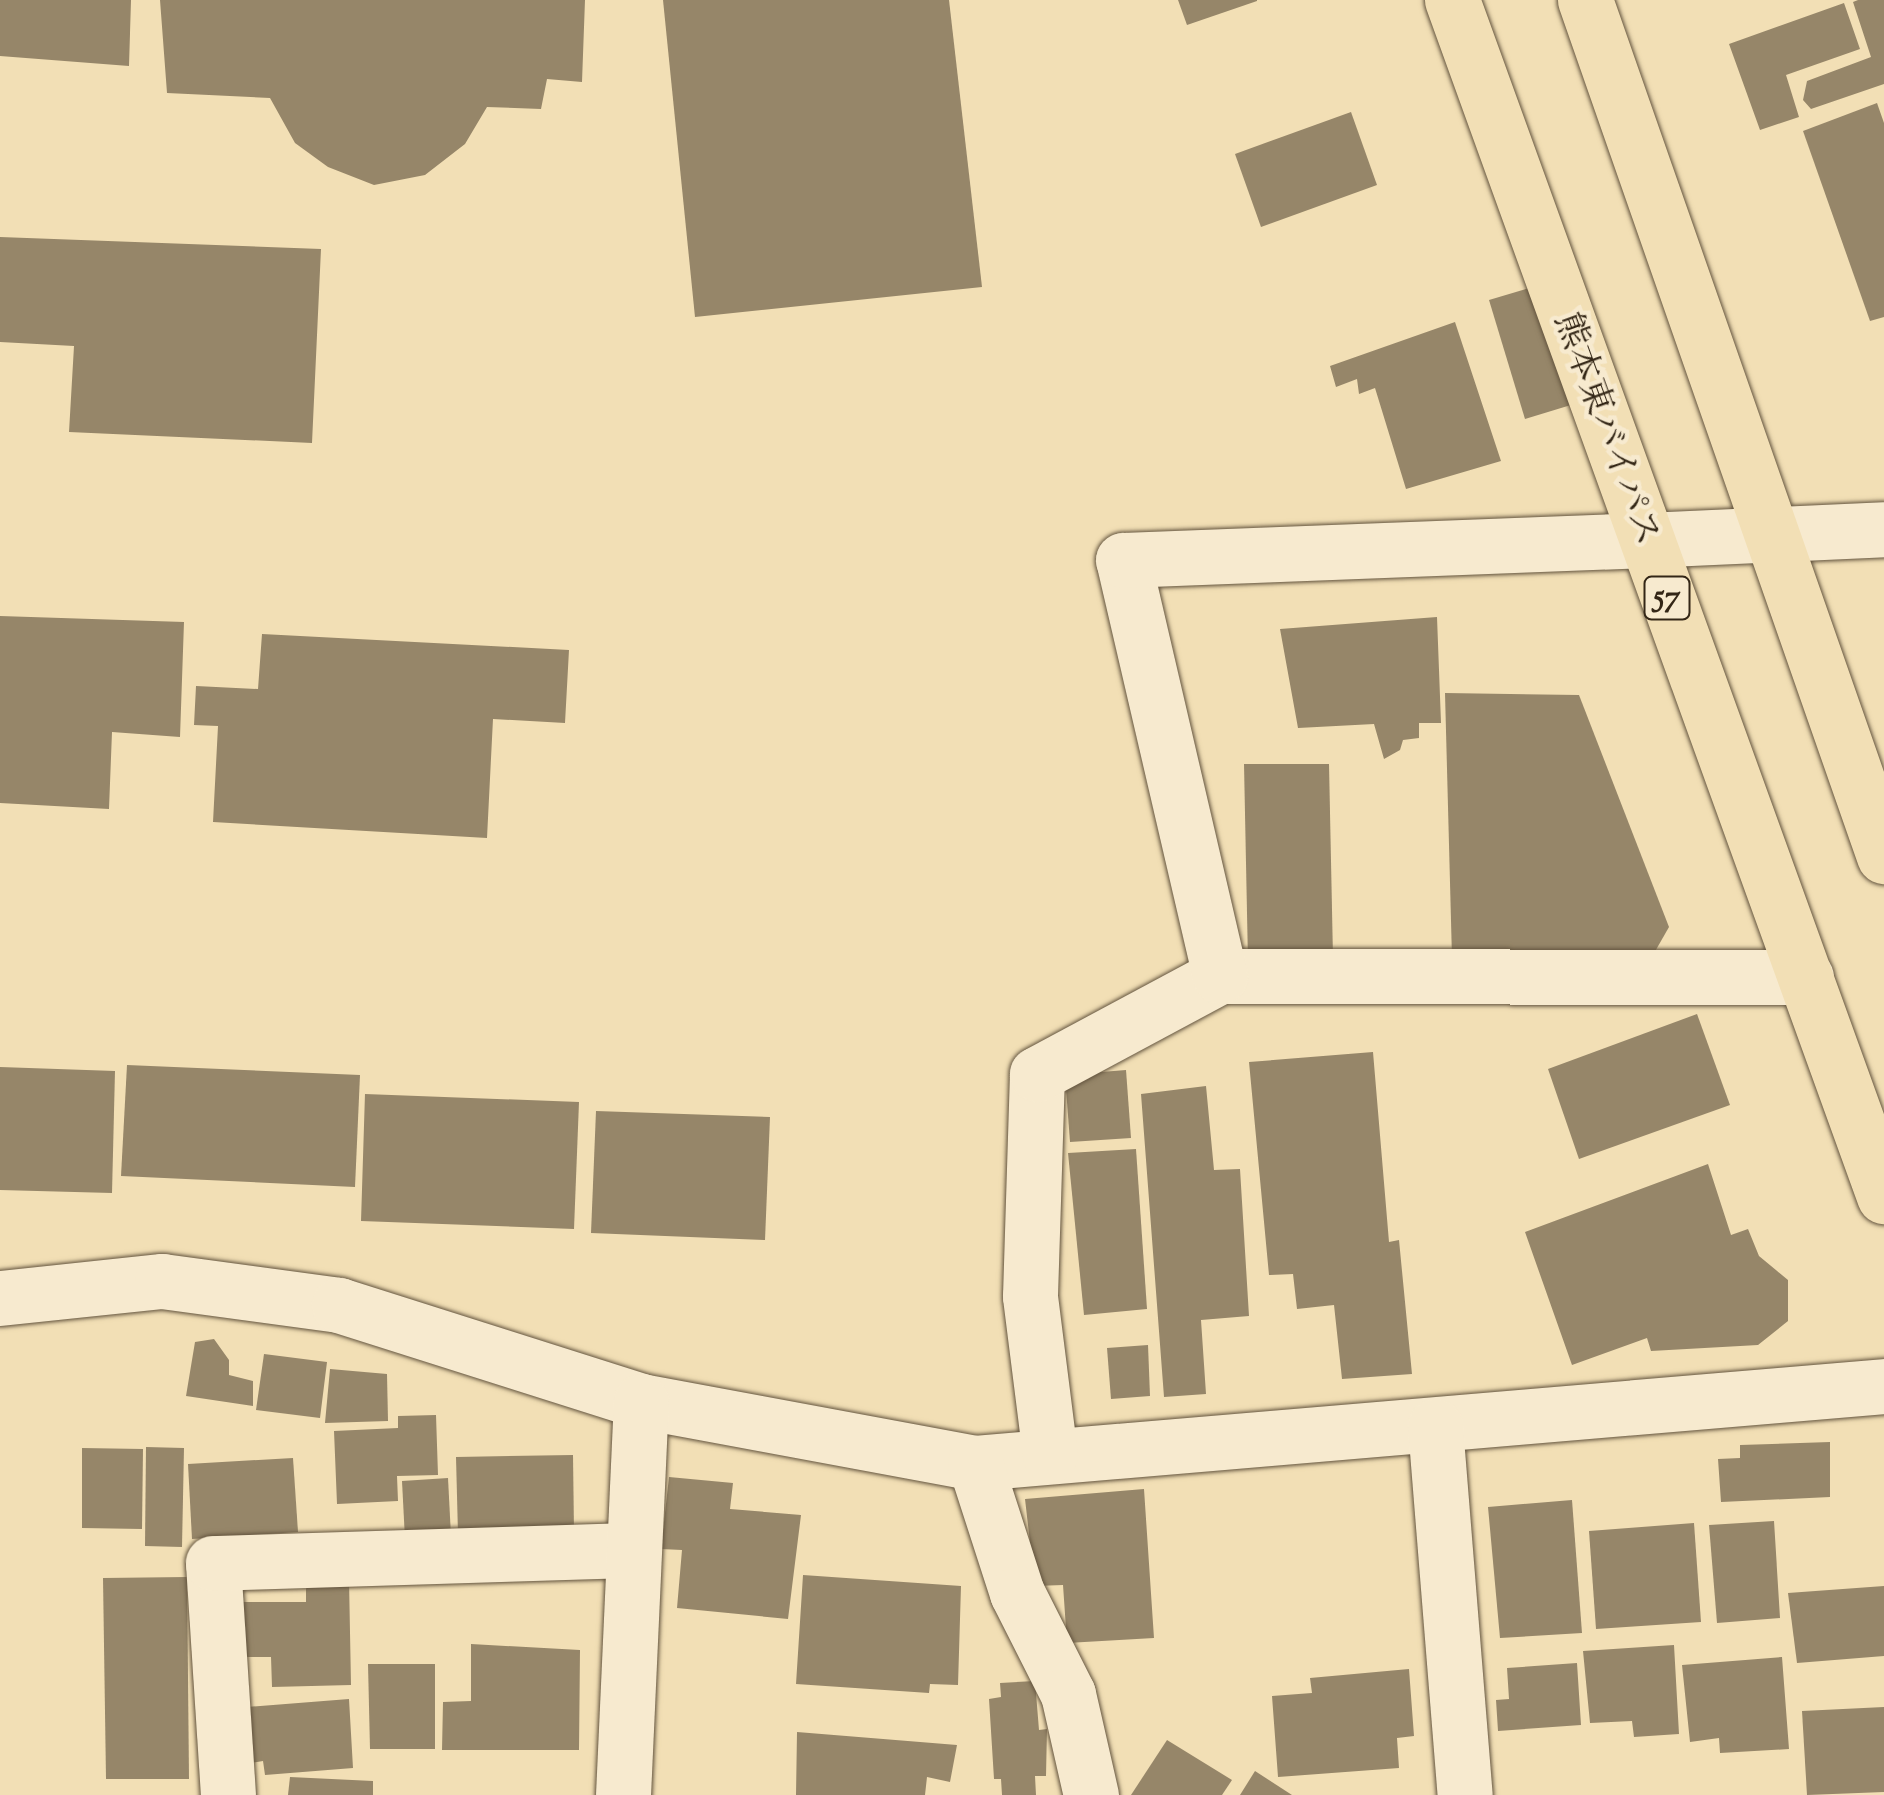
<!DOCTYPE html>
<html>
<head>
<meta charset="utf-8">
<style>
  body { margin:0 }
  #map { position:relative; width:1884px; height:1795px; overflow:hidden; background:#f2dfb5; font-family:"Sorts Mill Goudy","Noto Serif JP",serif }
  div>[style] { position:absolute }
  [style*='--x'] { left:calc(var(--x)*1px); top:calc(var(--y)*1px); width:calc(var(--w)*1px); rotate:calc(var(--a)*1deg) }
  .building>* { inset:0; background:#968669 }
  .roads { filter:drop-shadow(0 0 2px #63543e) drop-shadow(0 0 2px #63543e) }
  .street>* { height:55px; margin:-27.5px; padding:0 27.5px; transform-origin:27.5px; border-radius:27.5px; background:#f7eacf }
  .secondary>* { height:55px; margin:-27.5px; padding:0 27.5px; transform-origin:27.5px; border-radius:27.5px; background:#f7eacf }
  .highway>* { height:55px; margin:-27.5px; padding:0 27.5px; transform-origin:27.5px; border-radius:27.5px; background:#f2dfb5 }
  span { translate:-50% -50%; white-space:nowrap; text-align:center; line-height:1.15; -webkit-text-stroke:9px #f7eacf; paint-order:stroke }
  .shield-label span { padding:2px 8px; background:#f7eacf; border:2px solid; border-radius:8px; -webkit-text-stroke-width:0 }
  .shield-label { font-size:32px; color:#332616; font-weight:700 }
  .street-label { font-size:35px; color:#332616 }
</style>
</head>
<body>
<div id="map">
  <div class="building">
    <div style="clip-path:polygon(0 0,131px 0,129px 66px,0 56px)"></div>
    <div style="clip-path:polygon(160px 0,585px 0,582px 82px,547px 79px,541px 109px,487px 107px,465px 144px,425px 175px,374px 185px,328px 167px,295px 143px,270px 98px,167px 93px)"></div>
    <div style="clip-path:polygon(663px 0,949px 0,982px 287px,695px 317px)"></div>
    <div style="clip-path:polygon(1178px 0,1257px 0,1257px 1px,1187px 25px)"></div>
    <div style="clip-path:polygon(1858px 0,1884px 0,1884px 84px,1811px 109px,1803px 100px,1807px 81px,1871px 57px,1853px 2px)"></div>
    <div style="clip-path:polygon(1844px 3px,1860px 49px,1786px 75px,1799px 117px,1760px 130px,1729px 44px)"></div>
    <div style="clip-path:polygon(1877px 103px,1884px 123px,1884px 317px,1870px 321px,1803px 131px)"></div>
    <div style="clip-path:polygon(1351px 112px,1377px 185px,1261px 227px,1235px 154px)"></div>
    <div style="clip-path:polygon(0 237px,321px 249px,312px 443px,69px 432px,74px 346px,0 342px)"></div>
    <div style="clip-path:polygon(1549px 282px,1584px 401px,1525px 419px,1489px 300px)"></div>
    <div style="clip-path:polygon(1455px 322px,1501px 461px,1406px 489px,1375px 388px,1359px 394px,1357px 379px,1336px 387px,1330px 366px)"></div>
    <div style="clip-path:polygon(0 616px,184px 622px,180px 737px,112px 732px,109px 809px,0 803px)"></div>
    <div style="clip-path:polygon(1437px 617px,1441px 723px,1419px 723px,1419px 738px,1403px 740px,1400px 750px,1384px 759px,1374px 724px,1298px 728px,1280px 629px)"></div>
    <div style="clip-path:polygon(262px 634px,569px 650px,565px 723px,493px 719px,487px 838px,213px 822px,218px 726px,194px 725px,196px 686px,258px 689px)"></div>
    <div style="clip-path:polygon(1445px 693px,1579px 695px,1669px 927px,1653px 955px,1452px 958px)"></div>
    <div style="clip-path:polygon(1244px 764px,1329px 764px,1333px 958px,1248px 962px)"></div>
    <div style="clip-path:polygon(1697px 1014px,1730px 1105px,1579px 1159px,1548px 1069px)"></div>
    <div style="clip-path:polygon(1373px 1052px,1389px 1242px,1399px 1240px,1412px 1374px,1342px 1379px,1334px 1305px,1297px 1309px,1293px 1274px,1269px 1275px,1249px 1062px)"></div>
    <div style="clip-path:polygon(127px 1065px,360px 1075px,355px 1187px,121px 1176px)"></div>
    <div style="clip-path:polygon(0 1067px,115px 1071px,112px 1193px,0 1190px)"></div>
    <div style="clip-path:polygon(1126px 1070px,1131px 1138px,1070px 1142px,1065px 1075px)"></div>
    <div style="clip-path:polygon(1206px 1086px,1214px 1170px,1240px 1169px,1249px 1316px,1201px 1320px,1206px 1394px,1164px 1397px,1141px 1094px)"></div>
    <div style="clip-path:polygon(365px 1094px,579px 1102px,574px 1229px,361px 1221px)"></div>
    <div style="clip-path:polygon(596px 1111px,770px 1117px,765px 1240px,591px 1233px)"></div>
    <div style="clip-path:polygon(1136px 1149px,1147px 1309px,1084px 1315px,1068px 1153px)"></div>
    <div style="clip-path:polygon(1708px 1164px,1731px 1235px,1748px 1229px,1759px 1256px,1788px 1280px,1788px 1321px,1758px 1345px,1651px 1351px,1647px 1338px,1572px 1365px,1525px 1232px)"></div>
    <div style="clip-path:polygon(214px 1339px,229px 1360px,229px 1375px,253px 1381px,253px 1406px,186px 1396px,195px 1342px)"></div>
    <div style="clip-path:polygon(1148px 1345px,1150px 1396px,1111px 1399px,1107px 1348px)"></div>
    <div style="clip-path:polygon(264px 1354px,327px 1362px,320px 1418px,256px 1410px)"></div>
    <div style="clip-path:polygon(330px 1369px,387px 1374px,388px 1421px,325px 1423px)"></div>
    <div style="clip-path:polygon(436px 1415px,438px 1475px,397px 1476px,398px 1501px,337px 1504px,334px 1431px,398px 1428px,398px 1416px)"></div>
    <div style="clip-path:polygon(1830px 1442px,1830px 1497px,1721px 1502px,1718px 1459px,1740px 1458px,1740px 1445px)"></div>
    <div style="clip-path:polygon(146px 1447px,184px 1448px,182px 1547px,145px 1546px)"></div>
    <div style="clip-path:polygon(82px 1448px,143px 1449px,142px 1529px,82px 1528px)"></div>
    <div style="clip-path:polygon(573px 1455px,574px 1531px,458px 1534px,456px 1457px)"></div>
    <div style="clip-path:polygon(293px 1458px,298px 1532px,192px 1539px,188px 1464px)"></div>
    <div style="clip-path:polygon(669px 1477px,733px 1483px,730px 1509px,801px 1515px,788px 1619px,677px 1608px,682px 1550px,661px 1549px)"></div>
    <div style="clip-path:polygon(448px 1478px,451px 1536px,405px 1539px,402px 1481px)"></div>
    <div style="clip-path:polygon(1144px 1489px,1154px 1638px,1067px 1643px,1063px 1585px,1035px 1586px,1025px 1499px)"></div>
    <div style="clip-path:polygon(1572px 1500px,1582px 1633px,1500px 1638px,1488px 1507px)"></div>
    <div style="clip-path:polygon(1774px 1521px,1780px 1618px,1717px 1623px,1709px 1525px)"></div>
    <div style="clip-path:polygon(1694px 1523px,1701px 1622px,1596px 1629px,1589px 1531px)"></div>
    <div style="clip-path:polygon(803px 1575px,961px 1586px,958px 1685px,930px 1684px,929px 1693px,796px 1684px)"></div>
    <div style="clip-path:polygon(187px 1577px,189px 1779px,106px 1779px,103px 1578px)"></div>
    <div style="clip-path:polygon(349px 1579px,351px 1685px,272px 1687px,271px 1657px,243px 1657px,239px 1602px,306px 1602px,306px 1580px)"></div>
    <div style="clip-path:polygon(1884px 1586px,1884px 1656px,1797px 1663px,1788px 1593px)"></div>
    <div style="clip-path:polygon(471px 1644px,580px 1650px,579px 1750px,442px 1750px,443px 1702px,471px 1701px)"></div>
    <div style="clip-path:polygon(1674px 1645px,1679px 1734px,1634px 1737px,1632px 1721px,1590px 1723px,1583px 1651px)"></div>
    <div style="clip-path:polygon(1782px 1657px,1789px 1749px,1720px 1753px,1719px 1738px,1690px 1742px,1682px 1665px)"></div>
    <div style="clip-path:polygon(1577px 1663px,1581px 1725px,1498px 1731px,1496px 1700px,1509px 1699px,1507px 1668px)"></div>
    <div style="clip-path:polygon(368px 1664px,435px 1664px,435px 1749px,370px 1749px)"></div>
    <div style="clip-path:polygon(1409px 1669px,1414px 1736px,1397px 1738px,1399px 1768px,1278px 1777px,1272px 1696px,1312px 1693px,1310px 1678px)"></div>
    <div style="clip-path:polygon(1035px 1681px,1039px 1730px,1047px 1729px,1046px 1776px,1035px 1776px,1036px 1795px,1002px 1795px,1001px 1779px,994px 1779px,989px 1699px,1001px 1697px,1000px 1683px)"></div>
    <div style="clip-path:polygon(349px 1699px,353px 1768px,265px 1775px,263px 1761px,250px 1763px,246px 1707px)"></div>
    <div style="clip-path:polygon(1884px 1707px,1884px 1792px,1807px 1795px,1802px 1711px)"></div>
    <div style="clip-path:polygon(797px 1732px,957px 1745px,950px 1782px,927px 1777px,925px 1795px,796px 1795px)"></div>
    <div style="clip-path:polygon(1167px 1740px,1232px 1780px,1222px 1795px,1131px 1795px)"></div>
    <div style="clip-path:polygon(1255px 1771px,1292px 1795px,1240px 1795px)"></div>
    <div style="clip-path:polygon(290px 1777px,373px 1781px,373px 1795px,288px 1795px)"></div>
  </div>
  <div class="roads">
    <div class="street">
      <div style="--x:1220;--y:976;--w:586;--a:0.1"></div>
      <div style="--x:0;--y:1298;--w:163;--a:-6"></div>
      <div style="--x:162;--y:1281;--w:179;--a:7.7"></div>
      <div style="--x:339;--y:1305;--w:317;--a:17.6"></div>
      <div style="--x:641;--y:1401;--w:340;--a:10.5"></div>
      <div style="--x:975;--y:1463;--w:912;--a:-4.84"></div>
      <div style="--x:1435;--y:1426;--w:370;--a:85.4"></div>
      <div style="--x:1050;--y:1455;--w:160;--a:-97.2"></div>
      <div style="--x:1030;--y:1296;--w:222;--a:-88.2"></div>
      <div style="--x:1037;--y:1074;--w:208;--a:-28.2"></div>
      <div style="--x:1220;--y:976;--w:427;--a:-103.1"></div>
      <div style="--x:1123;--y:560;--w:523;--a:-2.19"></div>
      <div style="--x:975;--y:1463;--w:137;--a:72.1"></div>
      <div style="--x:1017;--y:1593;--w:113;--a:63.2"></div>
      <div style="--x:1068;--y:1694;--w:104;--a:77.2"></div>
      <div style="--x:228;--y:1795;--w:232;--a:-93.7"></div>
      <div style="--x:213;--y:1563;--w:421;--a:-1.8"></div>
      <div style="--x:623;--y:1795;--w:394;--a:-87.4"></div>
    </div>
    <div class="secondary">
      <div style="--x:1646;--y:540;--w:238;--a:-2.6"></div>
    </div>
    <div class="highway">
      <div style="--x:1452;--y:0;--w:1272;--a:70.14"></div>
      <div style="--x:1585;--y:0;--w:907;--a:70.75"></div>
    </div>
  </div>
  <div class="shield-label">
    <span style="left:1667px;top:598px">57</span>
  </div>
  <div class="street-label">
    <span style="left:1605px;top:430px;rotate:70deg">熊本東バイパス</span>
  </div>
</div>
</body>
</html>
